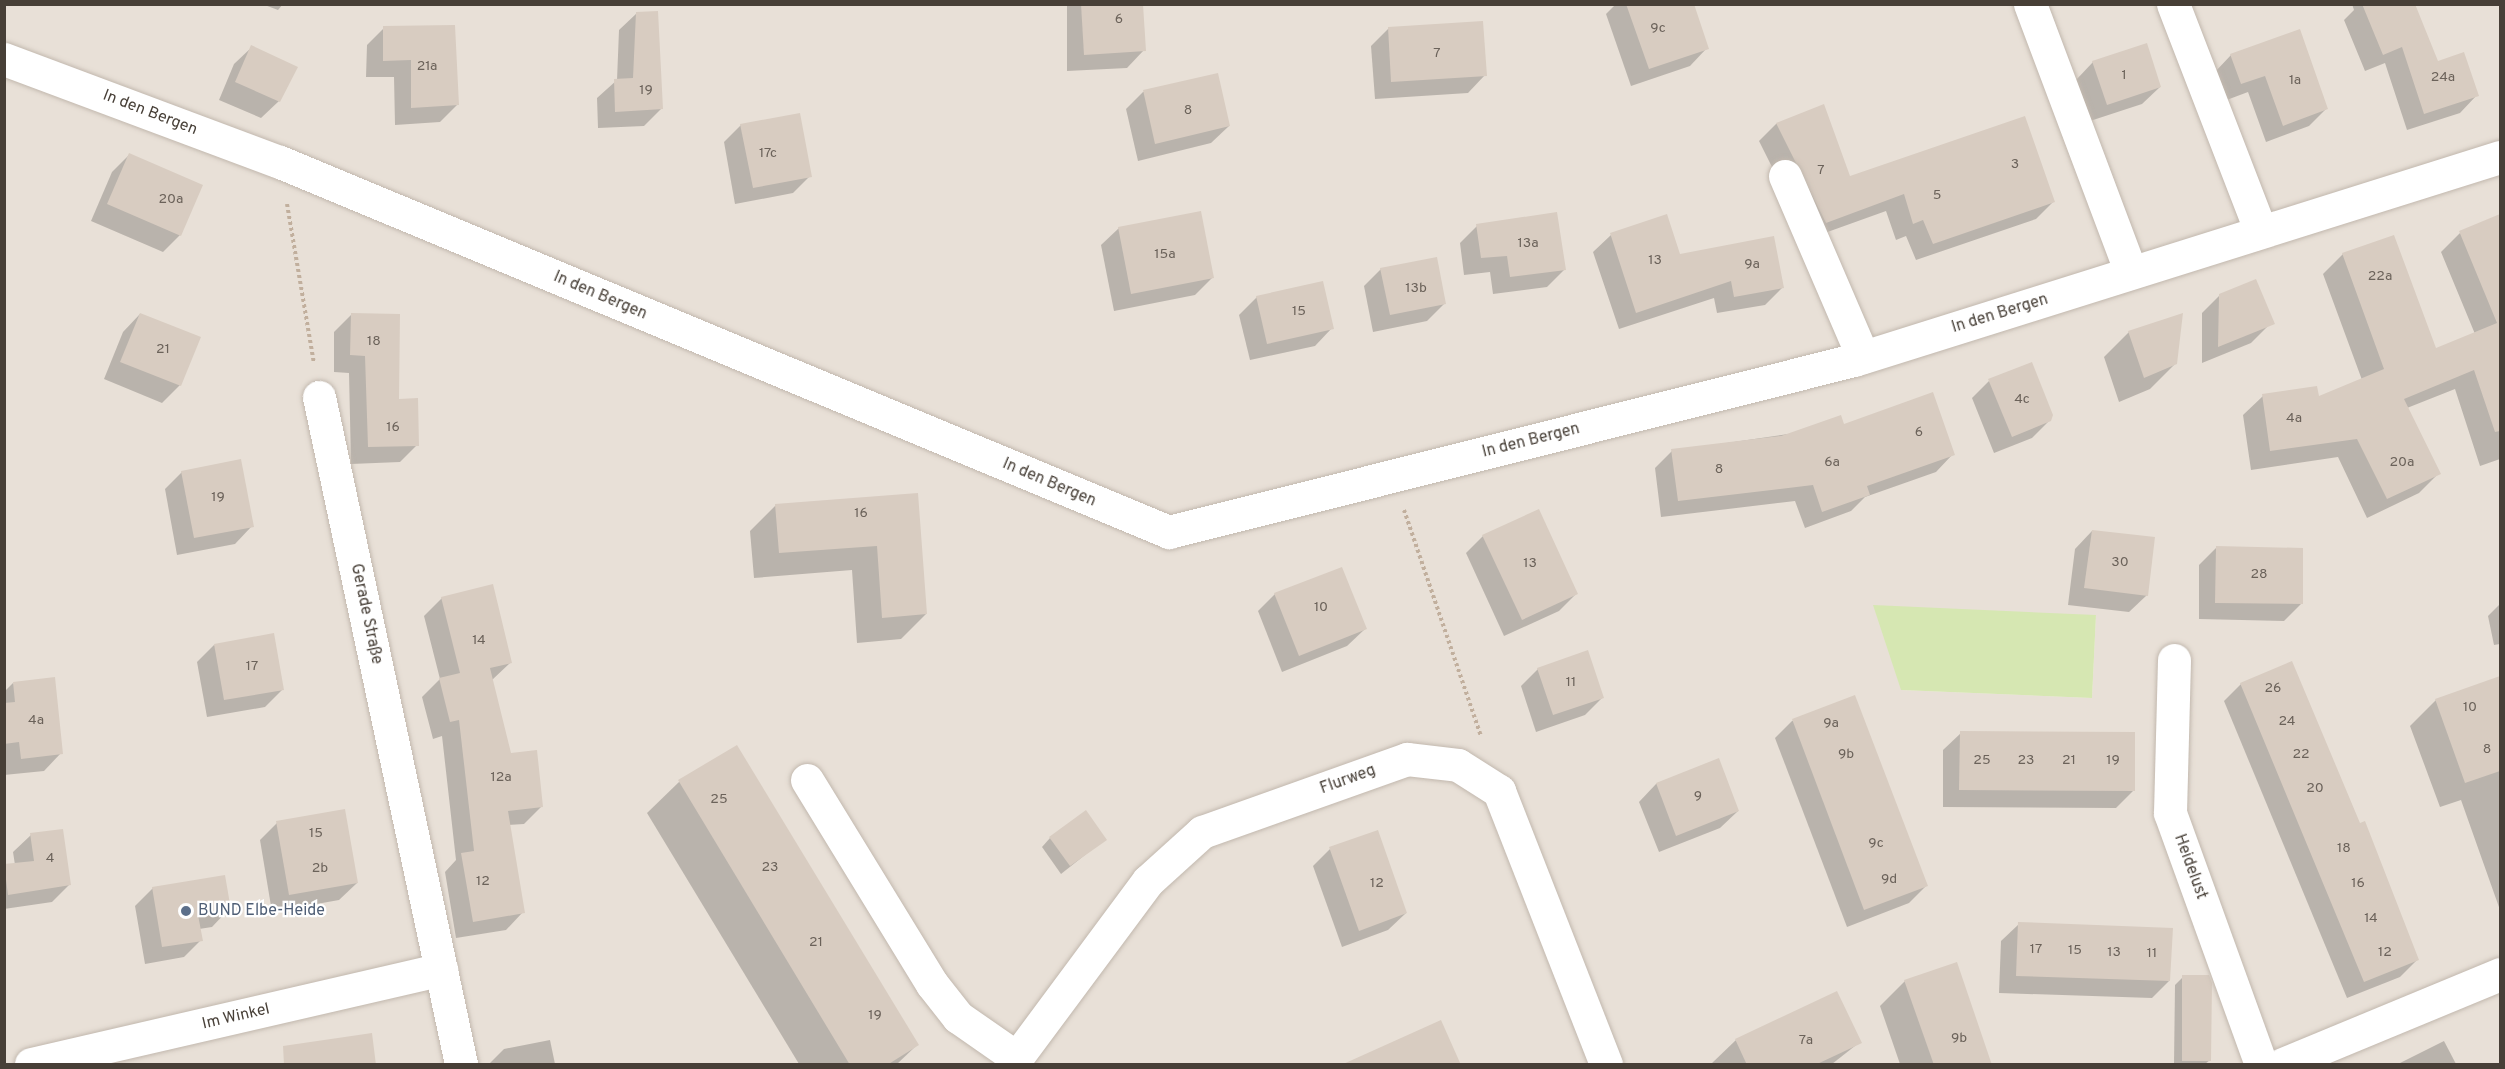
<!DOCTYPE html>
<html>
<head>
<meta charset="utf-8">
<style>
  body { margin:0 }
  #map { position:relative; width:2505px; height:1069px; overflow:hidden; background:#f4efe8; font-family:Overpass,sans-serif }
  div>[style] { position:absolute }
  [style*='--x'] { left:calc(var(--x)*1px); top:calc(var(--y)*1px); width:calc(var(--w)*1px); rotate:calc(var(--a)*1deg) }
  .residential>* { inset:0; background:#e8e0d7 }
  .green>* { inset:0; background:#d6e7b2 }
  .shadow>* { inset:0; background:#0003 }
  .building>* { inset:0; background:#d8ccc1 }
  .path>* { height:4px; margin-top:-2px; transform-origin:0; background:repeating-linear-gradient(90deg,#c1af9d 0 3px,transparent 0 6px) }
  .roads { filter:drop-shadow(0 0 2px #c2b8ae) drop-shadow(0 0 2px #c2b8ae) }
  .minor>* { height:33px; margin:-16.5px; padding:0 16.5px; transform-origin:16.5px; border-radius:16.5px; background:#fff }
  .dots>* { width:16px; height:16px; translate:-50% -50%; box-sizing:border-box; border:3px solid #fff; border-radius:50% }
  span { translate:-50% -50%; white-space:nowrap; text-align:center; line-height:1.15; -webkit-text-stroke:4.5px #fff; paint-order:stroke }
  .number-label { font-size:14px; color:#6b625a }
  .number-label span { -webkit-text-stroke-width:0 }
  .street-label { font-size:16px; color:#473f37 }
  .service-label { font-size:16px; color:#4e5e75 }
  .left { translate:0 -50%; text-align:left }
  .frame { position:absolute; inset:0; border:6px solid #473f37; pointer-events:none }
</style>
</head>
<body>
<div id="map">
  <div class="residential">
    <div style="clip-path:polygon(evenodd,5px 5px,2500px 5px,2500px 1064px,5px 1064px,5px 5px,2096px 615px,2092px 698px,1901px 690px,2096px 615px)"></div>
  </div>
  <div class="green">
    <div style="clip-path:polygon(1873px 605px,2096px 615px,2092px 698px,1901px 690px)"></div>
  </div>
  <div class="shadow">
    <div style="clip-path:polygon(262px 4px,283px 4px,278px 10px)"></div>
    <div style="clip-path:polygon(1067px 4px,1142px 4px,1144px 50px,1127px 68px,1067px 71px)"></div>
    <div style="clip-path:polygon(1616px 4px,1692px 4px,1707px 48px,1690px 66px,1631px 86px,1606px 14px)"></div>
    <div style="clip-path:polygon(2352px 4px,2414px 4px,2437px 62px,2477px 95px,2460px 113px,2407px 130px,2385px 63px,2365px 71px,2344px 20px,2354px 10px)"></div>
    <div style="clip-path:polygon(637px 13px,661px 109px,644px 126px,598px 128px,597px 98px,617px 80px,619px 30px)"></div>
    <div style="clip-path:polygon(384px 28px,458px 104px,440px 122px,395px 125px,394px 77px,366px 77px,367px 45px)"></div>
    <div style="clip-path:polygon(1389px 28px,1485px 75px,1468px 93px,1375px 99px,1371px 46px)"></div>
    <div style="clip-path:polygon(252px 47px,279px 101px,261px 118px,219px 100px,234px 64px)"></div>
    <div style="clip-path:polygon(2231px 55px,2327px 108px,2309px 126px,2266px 142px,2248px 92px,2224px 101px,2214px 73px)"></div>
    <div style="clip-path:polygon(2093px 62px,2160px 87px,2142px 104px,2090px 121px,2076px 80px)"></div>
    <div style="clip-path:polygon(1217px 74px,1229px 126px,1211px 143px,1138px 161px,1126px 109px,1143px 92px)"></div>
    <div style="clip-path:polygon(1823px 106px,1849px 178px,2053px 202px,2036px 219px,1916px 260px,1906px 236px,1896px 240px,1886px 211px,1808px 239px,1759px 141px,1776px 124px)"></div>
    <div style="clip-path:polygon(741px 125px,810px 176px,793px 193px,735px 204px,724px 142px)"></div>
    <div style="clip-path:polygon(129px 155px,180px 235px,163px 252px,91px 221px,112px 172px)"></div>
    <div style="clip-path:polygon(2500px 216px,2500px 459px,2480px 466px,2455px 389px,2407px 408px,2439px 473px,2419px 493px,2367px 518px,2338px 457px,2251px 470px,2243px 415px,2263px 396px,2318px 398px,2362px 380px,2323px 274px,2343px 254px,2435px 350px,2475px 334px,2441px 252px,2460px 233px)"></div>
    <div style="clip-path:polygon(1477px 226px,1564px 270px,1547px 287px,1493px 294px,1490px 272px,1464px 275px,1460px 243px)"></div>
    <div style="clip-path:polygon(1119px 228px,1213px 277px,1195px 295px,1114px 311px,1101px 245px)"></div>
    <div style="clip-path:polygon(1611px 235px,1679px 256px,1782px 288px,1765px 305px,1717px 313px,1714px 298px,1619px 329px,1593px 252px)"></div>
    <div style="clip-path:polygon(1381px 269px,1444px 304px,1427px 321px,1373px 332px,1364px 286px)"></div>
    <div style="clip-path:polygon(2220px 295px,2268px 326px,2251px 343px,2202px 363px,2202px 313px)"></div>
    <div style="clip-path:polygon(1257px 297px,1332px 328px,1315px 346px,1250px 360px,1239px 315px)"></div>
    <div style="clip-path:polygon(140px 314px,180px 385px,162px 403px,104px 379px,123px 332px)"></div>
    <div style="clip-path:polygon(352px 314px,417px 445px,400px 462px,351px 464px,349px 373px,334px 372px,334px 332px)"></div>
    <div style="clip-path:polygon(2129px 332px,2175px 364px,2150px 389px,2119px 402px,2104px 357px)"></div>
    <div style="clip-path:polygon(1989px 381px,2050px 420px,2032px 438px,1994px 453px,1972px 398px)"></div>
    <div style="clip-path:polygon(1843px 426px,1953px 454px,1936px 472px,1865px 497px,1851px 511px,1805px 528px,1795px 501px,1661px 517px,1655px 468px,1672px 451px)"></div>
    <div style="clip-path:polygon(182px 472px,252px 526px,235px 544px,177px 555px,165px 489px)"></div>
    <div style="clip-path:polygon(917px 494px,926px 614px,901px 639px,857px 643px,852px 570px,754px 578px,750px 531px,776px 505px)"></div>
    <div style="clip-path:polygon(2092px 531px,2147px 595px,2129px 612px,2068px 605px,2075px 549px)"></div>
    <div style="clip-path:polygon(1483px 536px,1577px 593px,1559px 611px,1504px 636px,1466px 553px)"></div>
    <div style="clip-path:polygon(2217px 547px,2301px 604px,2284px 621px,2199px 619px,2199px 565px)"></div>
    <div style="clip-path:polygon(1275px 594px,1365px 629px,1347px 646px,1282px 672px,1258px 611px)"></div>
    <div style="clip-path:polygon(442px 598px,510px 663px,492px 680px,510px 754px,542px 806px,524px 824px,508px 825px,523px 912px,506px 930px,456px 938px,445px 872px,456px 860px,442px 736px,433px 739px,422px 697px,440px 679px,424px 616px)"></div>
    <div style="clip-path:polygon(2500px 604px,2500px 644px,2494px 645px,2488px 616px)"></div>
    <div style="clip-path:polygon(214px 645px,282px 690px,265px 707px,207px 717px,197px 662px)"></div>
    <div style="clip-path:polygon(1538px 669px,1602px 698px,1585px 715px,1536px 732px,1521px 686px)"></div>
    <div style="clip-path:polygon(2491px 681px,2500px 708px,2500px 910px,2461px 800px,2440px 807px,2410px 726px,2436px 700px)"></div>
    <div style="clip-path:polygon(13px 683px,61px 753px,44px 771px,4px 775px,4px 692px)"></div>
    <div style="clip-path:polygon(2241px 684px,2417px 960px,2400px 977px,2347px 998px,2224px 701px)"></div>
    <div style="clip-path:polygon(1854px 697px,1926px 886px,1909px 903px,1847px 927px,1775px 738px,1792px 721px)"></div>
    <div style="clip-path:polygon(1961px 733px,2133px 791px,2116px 808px,1943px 807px,1943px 750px)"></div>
    <div style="clip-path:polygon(736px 747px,917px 1045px,897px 1064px,799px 1064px,647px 813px,679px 782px)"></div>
    <div style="clip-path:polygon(1718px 760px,1738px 811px,1720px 828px,1659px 852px,1639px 802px,1656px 784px)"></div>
    <div style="clip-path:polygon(277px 823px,357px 883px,339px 900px,272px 912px,260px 840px)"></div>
    <div style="clip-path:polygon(31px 835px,69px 885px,52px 902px,4px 909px,4px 866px,15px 865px,13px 852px)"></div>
    <div style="clip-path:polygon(1050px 838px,1105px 839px,1061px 874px,1042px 847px)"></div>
    <div style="clip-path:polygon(1330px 849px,1406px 913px,1388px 930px,1342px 947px,1313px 866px)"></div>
    <div style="clip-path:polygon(153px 888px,229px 909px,212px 927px,199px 929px,201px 940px,184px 957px,145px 964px,135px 906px)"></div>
    <div style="clip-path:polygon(2019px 924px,2169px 981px,2152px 998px,1999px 993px,2001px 941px)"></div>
    <div style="clip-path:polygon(2183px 977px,2210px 1060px,2205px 1064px,2174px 1064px,2175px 985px)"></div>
    <div style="clip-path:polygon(1905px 981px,1990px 1064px,1900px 1064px,1880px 1006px)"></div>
    <div style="clip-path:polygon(550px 1040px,555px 1064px,489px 1064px,504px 1049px)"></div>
    <div style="clip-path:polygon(1736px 1040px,1860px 1042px,1832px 1064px,1711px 1064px)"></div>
    <div style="clip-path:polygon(2444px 1041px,2456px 1064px,2399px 1064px,2400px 1063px)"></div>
  </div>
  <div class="building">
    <div style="clip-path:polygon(1081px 4px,1143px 4px,1146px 51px,1084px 55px)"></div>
    <div style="clip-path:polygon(1626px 4px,1694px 4px,1709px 49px,1649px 69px)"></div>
    <div style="clip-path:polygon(2362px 4px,2415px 4px,2438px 61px,2464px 52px,2479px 96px,2424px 114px,2402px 47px,2383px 55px)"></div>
    <div style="clip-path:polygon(658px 11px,663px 109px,615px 112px,614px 79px,633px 78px,636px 12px)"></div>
    <div style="clip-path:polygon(1483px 21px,1487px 76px,1391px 82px,1388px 27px)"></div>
    <div style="clip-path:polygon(455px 25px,459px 105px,411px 108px,411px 60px,383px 61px,383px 26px)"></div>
    <div style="clip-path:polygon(2300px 29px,2328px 109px,2283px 126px,2265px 76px,2241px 84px,2230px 54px)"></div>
    <div style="clip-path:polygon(2147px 43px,2161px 87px,2107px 105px,2092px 61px)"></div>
    <div style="clip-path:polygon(251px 45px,298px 67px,280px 102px,235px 82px)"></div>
    <div style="clip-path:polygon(1218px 73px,1230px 126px,1155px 144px,1143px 90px)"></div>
    <div style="clip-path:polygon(1824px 104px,1850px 176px,2025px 116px,2055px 202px,1933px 244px,1923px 220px,1913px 224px,1904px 194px,1826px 223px,1776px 123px)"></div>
    <div style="clip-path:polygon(800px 113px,812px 177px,753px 188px,740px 124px)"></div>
    <div style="clip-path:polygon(129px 153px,203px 185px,181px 236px,107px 204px)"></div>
    <div style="clip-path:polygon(1201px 211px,1214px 278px,1131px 294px,1118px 227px)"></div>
    <div style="clip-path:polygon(1557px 212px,1566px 270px,1510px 277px,1507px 256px,1481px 258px,1476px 224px)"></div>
    <div style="clip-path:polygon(1667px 214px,1680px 254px,1774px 236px,1784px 288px,1734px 297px,1731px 281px,1636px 313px,1610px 233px)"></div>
    <div style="clip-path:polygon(2500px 214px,2500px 431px,2495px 432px,2474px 370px,2404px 399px,2441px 474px,2387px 499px,2357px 439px,2270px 451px,2262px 394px,2317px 386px,2319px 396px,2384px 369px,2342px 253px,2394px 235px,2436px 348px,2497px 323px,2459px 231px)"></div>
    <div style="clip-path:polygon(1437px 257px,1446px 304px,1390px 315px,1380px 268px)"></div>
    <div style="clip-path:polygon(2256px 279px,2275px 324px,2218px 347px,2219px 294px)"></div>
    <div style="clip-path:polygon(1323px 281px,1334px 329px,1267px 344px,1256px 296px)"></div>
    <div style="clip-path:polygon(140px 313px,201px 337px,181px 386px,120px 362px)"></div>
    <div style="clip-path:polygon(351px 313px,400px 314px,399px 399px,418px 398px,419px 446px,368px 447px,365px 356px,350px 355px)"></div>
    <div style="clip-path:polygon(2183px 313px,2177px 364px,2144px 378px,2128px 331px)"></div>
    <div style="clip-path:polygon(2032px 362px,2053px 415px,2051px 421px,2012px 437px,1988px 379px)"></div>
    <div style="clip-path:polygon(1933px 392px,1955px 455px,1867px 486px,1870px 495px,1822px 512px,1813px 485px,1678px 501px,1671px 449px,1781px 436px,1841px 415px,1844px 424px)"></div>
    <div style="clip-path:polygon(241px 459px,254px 527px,194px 538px,181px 471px)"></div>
    <div style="clip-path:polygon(918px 493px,927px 614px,882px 618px,877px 546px,779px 553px,775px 504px)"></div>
    <div style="clip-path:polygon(1539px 509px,1578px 594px,1522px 620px,1482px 535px)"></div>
    <div style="clip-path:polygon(2092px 530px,2155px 537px,2148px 596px,2084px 588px)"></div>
    <div style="clip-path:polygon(2216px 546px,2303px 548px,2303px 604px,2215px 603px)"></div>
    <div style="clip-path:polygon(1342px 567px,1367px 629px,1299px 656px,1274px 593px)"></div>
    <div style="clip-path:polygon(493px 584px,512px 663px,490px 668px,511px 753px,537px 750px,543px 807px,508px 811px,525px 913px,473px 922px,461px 853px,474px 851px,459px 720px,450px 722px,439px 678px,460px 673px,441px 597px)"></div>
    <div style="clip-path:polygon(274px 633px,284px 690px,224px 700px,214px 644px)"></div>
    <div style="clip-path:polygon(1588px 650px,1604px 698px,1553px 715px,1537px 668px)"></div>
    <div style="clip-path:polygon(2292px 661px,2360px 823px,2365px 821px,2419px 960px,2364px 982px,2240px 683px)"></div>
    <div style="clip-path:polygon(2500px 676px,2500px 771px,2465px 783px,2435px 699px)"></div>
    <div style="clip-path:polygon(55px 677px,63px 754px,21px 759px,19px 742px,4px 744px,4px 703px,15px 702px,13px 682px)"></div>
    <div style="clip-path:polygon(1855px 695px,1928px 886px,1864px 910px,1792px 719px)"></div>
    <div style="clip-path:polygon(1960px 731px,2135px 732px,2135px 791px,1959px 790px)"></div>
    <div style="clip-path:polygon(737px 745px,919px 1045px,887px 1065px,850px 1065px,678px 780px)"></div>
    <div style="clip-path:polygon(1719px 758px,1739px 811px,1676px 836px,1656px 783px)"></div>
    <div style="clip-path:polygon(345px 809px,358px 883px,289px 895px,276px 821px)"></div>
    <div style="clip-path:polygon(1086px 810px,1107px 840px,1070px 866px,1049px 837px)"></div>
    <div style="clip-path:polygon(63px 829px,71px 885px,8px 895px,4px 864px,34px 861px,30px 833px)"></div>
    <div style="clip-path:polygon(1378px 830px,1407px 913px,1359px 931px,1329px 847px)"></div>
    <div style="clip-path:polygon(225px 875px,231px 910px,198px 915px,203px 941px,162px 947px,152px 887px)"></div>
    <div style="clip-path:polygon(2018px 922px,2173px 928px,2170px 981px,2016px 976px)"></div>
    <div style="clip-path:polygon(1957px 962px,1992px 1065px,1934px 1065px,1904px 980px)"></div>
    <div style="clip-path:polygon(2182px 975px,2209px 975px,2212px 983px,2211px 1061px,2182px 1061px)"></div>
    <div style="clip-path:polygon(1837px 991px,1862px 1043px,1815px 1065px,1747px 1065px,1735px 1039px)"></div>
    <div style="clip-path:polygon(1441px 1020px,1461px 1065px,1341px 1065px)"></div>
    <div style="clip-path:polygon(372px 1033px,376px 1065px,284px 1065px,283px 1046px)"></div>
  </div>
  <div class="path">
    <div style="--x:287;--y:204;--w:161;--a:80.4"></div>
    <div style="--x:1404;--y:510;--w:239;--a:71.2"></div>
  </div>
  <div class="roads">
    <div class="minor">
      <div style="--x:2030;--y:4;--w:286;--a:69.4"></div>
      <div style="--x:2173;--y:4;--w:244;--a:68.9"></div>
      <div style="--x:4;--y:59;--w:295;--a:20.5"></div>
      <div style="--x:280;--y:162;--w:963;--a:22.6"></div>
      <div style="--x:1169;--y:532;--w:706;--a:-14.1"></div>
      <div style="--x:1854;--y:360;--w:677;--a:-17.44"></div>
      <div style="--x:1785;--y:176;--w:197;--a:66.7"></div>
      <div style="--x:319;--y:397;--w:682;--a:77.98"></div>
      <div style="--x:2174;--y:660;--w:153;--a:91.5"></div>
      <div style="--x:2170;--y:813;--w:267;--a:70.1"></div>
      <div style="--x:807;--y:780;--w:239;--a:58.5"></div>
      <div style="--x:932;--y:984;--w:42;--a:51.8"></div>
      <div style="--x:958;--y:1017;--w:72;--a:34.8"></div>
      <div style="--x:31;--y:1064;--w:421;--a:-13"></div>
      <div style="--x:1012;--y:1064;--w:228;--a:-53.4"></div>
      <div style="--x:1148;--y:881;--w:73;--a:-42.2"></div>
      <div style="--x:1202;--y:832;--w:218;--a:-19.6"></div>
      <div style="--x:1407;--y:759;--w:51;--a:6.7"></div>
      <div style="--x:1458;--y:765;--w:49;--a:32.4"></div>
      <div style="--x:1499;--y:791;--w:293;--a:68.6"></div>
      <div style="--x:2283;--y:1064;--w:235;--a:-22.5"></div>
    </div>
  </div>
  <div class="dots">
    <div style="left:186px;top:911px;background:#5c6f8a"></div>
  </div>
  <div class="number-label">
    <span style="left:1119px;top:20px">6</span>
    <span style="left:1658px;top:29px">9c</span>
    <span style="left:1437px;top:54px">7</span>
    <span style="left:427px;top:67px">21a</span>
    <span style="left:2124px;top:76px">1</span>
    <span style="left:2443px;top:78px">24a</span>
    <span style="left:2295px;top:81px">1a</span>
    <span style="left:646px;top:91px">19</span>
    <span style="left:1188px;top:111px">8</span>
    <span style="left:768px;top:154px">17c</span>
    <span style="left:2015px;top:165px">3</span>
    <span style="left:1821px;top:171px">7</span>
    <span style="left:1937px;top:196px">5</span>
    <span style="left:171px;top:200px">20a</span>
    <span style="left:1528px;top:244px">13a</span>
    <span style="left:1165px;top:255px">15a</span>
    <span style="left:1655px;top:261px">13</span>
    <span style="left:1752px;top:265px">9a</span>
    <span style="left:2380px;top:277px">22a</span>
    <span style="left:1416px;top:289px">13b</span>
    <span style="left:1299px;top:312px">15</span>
    <span style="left:374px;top:342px">18</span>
    <span style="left:163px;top:350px">21</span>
    <span style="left:2022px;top:400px">4c</span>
    <span style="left:2294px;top:419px">4a</span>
    <span style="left:393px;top:428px">16</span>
    <span style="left:1919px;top:433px">6</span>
    <span style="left:1832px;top:463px">6a</span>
    <span style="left:2402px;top:463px">20a</span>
    <span style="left:1719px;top:470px">8</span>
    <span style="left:218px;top:498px">19</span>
    <span style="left:861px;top:514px">16</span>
    <span style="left:2120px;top:563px">30</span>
    <span style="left:1530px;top:564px">13</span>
    <span style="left:2259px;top:575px">28</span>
    <span style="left:1321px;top:608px">10</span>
    <span style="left:479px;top:641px">14</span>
    <span style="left:252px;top:667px">17</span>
    <span style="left:1571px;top:683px">11</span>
    <span style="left:2273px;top:689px">26</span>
    <span style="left:2470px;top:708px">10</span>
    <span style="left:36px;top:721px">4a</span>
    <span style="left:2287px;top:722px">24</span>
    <span style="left:1831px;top:724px">9a</span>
    <span style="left:2487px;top:750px">8</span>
    <span style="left:1846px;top:755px">9b</span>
    <span style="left:2301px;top:755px">22</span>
    <span style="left:1982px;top:761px">25</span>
    <span style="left:2026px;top:761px">23</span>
    <span style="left:2069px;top:761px">21</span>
    <span style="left:2113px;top:761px">19</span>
    <span style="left:501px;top:778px">12a</span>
    <span style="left:2315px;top:789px">20</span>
    <span style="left:1698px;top:797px">9</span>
    <span style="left:719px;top:800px">25</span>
    <span style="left:316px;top:834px">15</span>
    <span style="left:1876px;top:844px">9c</span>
    <span style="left:2344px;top:849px">18</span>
    <span style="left:50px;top:859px">4</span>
    <span style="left:770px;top:868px">23</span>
    <span style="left:320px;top:869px">2b</span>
    <span style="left:1889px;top:880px">9d</span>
    <span style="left:483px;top:882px">12</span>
    <span style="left:1377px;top:884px">12</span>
    <span style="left:2358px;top:884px">16</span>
    <span style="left:2371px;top:919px">14</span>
    <span style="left:816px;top:943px">21</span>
    <span style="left:2036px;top:950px">17</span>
    <span style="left:2075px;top:951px">15</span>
    <span style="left:2114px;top:953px">13</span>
    <span style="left:2385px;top:953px">12</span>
    <span style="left:2152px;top:954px">11</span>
    <span style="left:875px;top:1016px">19</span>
    <span style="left:1959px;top:1039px">9b</span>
    <span style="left:1806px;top:1041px">7a</span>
  </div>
  <div class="street-label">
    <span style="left:150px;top:113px;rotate:21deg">In den Bergen</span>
    <span style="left:600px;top:296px;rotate:23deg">In den Bergen</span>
    <span style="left:2000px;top:314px;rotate:-17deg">In den Bergen</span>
    <span style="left:1531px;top:441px;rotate:-14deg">In den Bergen</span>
    <span style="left:1049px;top:483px;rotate:23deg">In den Bergen</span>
    <span style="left:366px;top:614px;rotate:78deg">Gerade Straße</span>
    <span style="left:1348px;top:780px;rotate:-20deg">Flurweg</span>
    <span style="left:2190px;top:867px;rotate:70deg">Heidelust</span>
    <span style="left:236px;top:1017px;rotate:-13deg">Im Winkel</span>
  </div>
  <div class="service-label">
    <span class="left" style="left:198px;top:911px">BUND Elbe-Heide</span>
  </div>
  <div class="frame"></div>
</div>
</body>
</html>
